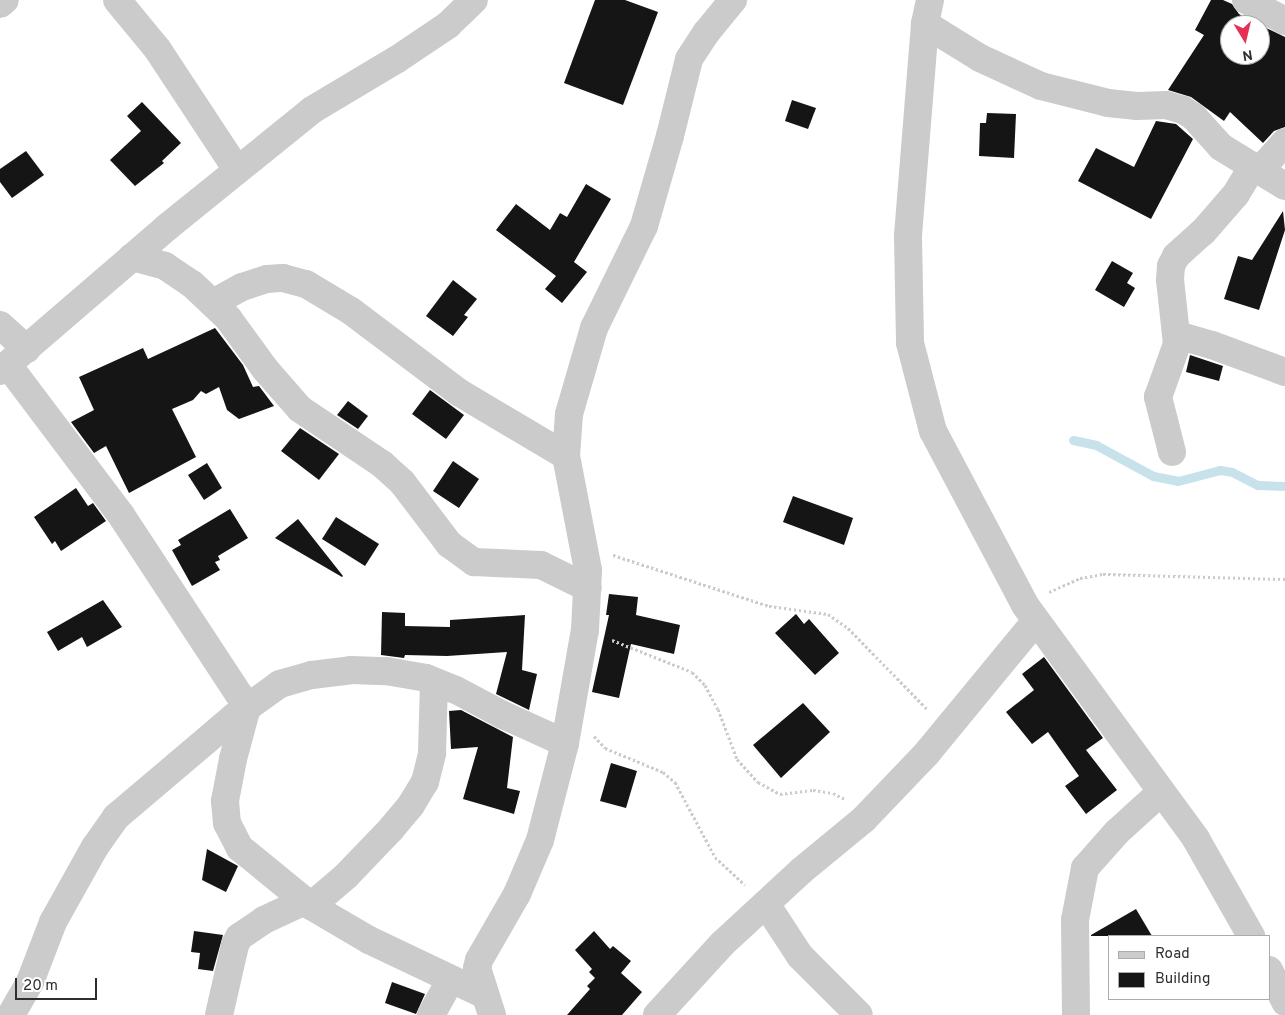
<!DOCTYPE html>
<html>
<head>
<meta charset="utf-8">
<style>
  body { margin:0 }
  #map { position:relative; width:1285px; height:1015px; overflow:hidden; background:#fff; font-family:Overpass,sans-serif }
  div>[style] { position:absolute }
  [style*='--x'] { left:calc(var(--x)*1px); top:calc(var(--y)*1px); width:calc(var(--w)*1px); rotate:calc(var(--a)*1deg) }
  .stream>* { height:9px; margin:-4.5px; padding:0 4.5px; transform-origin:4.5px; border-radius:4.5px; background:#c8e2ec }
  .building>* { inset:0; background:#151515 }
  .path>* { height:3px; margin-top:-1.5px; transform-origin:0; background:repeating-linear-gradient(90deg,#cbcbcb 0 2.5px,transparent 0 5px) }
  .minor>* { height:28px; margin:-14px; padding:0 14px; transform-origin:14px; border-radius:14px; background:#cbcbcb }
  span { translate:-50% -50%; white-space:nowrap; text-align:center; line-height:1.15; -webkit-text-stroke:5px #fff; paint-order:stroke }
  .legend { position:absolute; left:1108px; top:935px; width:162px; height:65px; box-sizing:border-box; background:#fff; border:1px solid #ababab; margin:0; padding:6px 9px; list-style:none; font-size:15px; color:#2e2e2e }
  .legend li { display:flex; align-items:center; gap:10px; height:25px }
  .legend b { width:25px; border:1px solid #ababab }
  .north { position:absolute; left:1220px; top:15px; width:50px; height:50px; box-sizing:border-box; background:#fff; border:1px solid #ababab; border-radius:50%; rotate:171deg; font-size:14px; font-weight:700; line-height:20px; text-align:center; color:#2e2e2e }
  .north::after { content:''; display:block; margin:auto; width:18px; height:22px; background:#e62f52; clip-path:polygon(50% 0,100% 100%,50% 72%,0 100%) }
  .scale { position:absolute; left:15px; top:978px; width:82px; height:22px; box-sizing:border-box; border:2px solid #2e2e2e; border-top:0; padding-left:6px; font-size:15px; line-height:18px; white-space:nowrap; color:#2e2e2e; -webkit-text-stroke:4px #fff; paint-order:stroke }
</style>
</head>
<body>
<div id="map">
  <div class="stream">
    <div style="--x:1073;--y:440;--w:24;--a:12"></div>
    <div style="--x:1096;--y:445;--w:65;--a:28.5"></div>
    <div style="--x:1153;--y:476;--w:25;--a:11"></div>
    <div style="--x:1178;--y:481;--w:43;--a:-14.7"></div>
    <div style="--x:1220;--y:470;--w:12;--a:9"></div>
    <div style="--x:1232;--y:472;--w:29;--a:27"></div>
    <div style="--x:1258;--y:485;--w:27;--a:2"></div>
  </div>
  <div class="building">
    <div style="clip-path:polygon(595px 0,625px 0,658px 12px,623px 105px,564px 83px)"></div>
    <div style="clip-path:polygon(1211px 0,1223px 0,1232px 4px,1239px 14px,1259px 25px,1230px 25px,1230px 55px,1260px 55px,1260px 25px,1285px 37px,1285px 127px,1274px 131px,1263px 143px,1230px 112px,1224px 121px,1191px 97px,1168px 90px,1204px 35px,1195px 30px)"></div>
    <div style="clip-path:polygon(792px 100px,816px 108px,808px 129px,785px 121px)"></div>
    <div style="clip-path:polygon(142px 102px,181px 143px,162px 161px,164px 163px,135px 186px,110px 160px,141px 131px,127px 116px)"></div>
    <div style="clip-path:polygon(987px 113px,1016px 114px,1014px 158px,979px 156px,980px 123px,986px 123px)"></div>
    <div style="clip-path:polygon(1156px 121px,1176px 124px,1193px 139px,1151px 219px,1078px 181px,1096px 148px,1134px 167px)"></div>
    <div style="clip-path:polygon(26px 151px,44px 175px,12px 198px,0 182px,0 169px)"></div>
    <div style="clip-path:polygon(586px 184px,611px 199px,574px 262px,587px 272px,562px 303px,545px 289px,556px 276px,496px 230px,516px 204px,550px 230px,560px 213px,567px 217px)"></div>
    <div style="clip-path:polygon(1283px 211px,1285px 230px,1259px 310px,1224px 299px,1238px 256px,1252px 260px)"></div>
    <div style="clip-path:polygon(1112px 261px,1133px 273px,1127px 283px,1135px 288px,1124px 307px,1095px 290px)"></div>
    <div style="clip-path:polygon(453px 280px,477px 299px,464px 315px,468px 317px,453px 336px,426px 316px)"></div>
    <div style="clip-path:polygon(215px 328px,243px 365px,253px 387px,259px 386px,274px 406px,239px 419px,227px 410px,219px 387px,206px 394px,201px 391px,193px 400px,172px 409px,196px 457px,129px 493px,106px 446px,94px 453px,71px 422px,94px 410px,79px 377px,143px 348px,148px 359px)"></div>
    <div style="clip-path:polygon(1190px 355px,1223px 366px,1219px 381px,1186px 372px)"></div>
    <div style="clip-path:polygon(430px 390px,464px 415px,446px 439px,412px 414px)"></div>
    <div style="clip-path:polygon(348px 401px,368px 416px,358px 429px,337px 415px)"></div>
    <div style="clip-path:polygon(300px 428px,339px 454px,319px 480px,281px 451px)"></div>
    <div style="clip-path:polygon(453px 461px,479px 479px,459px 508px,433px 491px)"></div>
    <div style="clip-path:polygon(207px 463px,222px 488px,204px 500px,188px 475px)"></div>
    <div style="clip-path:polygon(76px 488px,88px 506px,93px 503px,106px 521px,61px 551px,55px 541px,52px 544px,34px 517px)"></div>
    <div style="clip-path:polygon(793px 496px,853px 518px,844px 545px,783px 522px)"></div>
    <div style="clip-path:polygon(230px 509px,248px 538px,218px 556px,220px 560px,215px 562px,220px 570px,192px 586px,172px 550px,181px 545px,178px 540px)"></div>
    <div style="clip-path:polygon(336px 517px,379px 544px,365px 566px,322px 539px)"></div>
    <div style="clip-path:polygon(298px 519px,343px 576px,342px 577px,275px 538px)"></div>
    <div style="clip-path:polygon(609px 594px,638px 597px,636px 615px,680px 625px,674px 654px,631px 644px,619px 698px,592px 692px,609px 615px,606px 615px)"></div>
    <div style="clip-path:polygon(103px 600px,122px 627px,87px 647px,82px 637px,58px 651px,47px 632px)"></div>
    <div style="clip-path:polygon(382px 612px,405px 613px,405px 626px,450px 627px,450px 620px,525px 615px,522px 670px,537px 674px,529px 710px,496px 694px,507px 652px,447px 656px,405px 655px,404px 658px,381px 655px)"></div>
    <div style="clip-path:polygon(796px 614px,804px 624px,809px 619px,839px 653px,815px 675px,775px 633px)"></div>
    <div style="clip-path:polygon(1044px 657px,1103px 738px,1086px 750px,1117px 790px,1086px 814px,1065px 786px,1079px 776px,1048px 732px,1032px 744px,1006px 712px,1034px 690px,1022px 674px)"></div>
    <div style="clip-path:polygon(803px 703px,830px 732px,781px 778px,753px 745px)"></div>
    <div style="clip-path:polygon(461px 710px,513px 737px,507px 788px,520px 791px,514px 814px,463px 799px,478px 747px,451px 749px,449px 711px)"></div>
    <div style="clip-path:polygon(611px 763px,637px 771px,626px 808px,600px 801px)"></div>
    <div style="clip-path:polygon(207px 849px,238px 866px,226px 892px,202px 880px)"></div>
    <div style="clip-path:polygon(1136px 909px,1152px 936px,1091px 936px,1091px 935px)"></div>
    <div style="clip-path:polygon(194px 931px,223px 935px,213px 971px,198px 969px,200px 953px,191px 952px)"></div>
    <div style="clip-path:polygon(594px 931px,610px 949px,613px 946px,631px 961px,621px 973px,642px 992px,622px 1015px,567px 1015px,590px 989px,587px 986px,595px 978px,589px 972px,592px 969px,575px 950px)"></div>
    <div style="clip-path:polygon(392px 982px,425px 994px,416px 1014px,385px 1003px)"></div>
  </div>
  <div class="path">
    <div style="--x:613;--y:555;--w:164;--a:18.1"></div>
    <div style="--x:769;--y:606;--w:60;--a:7.7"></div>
    <div style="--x:828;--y:614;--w:24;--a:35"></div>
    <div style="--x:848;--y:628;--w:113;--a:45.7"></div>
    <div style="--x:1049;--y:592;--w:34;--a:-24"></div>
    <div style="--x:1080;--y:578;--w:23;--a:-10"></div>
    <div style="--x:1103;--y:574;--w:182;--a:1.6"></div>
    <div style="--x:612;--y:640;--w:86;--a:21.8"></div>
    <div style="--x:692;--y:672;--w:18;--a:45"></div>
    <div style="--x:705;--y:685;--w:27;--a:62"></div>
    <div style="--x:718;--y:709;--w:53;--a:69.2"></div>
    <div style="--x:737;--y:759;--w:31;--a:48"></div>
    <div style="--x:758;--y:782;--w:25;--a:29"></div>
    <div style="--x:780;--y:794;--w:33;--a:-7"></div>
    <div style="--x:813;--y:790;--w:20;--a:9"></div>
    <div style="--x:833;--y:793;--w:13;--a:27"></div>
    <div style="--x:594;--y:736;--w:16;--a:47"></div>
    <div style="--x:605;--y:748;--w:63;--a:22.5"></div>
    <div style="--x:663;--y:772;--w:16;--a:40"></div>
    <div style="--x:675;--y:782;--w:85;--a:61.9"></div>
    <div style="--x:715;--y:857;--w:41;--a:43"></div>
  </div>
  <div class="minor">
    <div style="--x:117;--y:0;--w:65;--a:50.6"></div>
    <div style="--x:158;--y:50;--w:144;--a:56.6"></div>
    <div style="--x:930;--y:0;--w:25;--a:102"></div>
    <div style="--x:925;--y:24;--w:214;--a:94.6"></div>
    <div style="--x:908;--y:237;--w:106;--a:88.9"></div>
    <div style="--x:910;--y:343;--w:91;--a:75.4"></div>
    <div style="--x:933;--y:431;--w:197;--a:62.1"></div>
    <div style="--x:1025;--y:605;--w:290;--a:53.8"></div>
    <div style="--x:1196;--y:839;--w:112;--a:60.4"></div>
    <div style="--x:1246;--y:0;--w:44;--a:28.3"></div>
    <div style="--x:0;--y:4;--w:6;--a:-39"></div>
    <div style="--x:925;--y:24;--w:65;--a:31.7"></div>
    <div style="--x:980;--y:58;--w:67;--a:24.7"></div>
    <div style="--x:1041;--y:86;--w:69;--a:14.2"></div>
    <div style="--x:1108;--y:103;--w:29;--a:6"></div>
    <div style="--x:1137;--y:106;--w:29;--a:-2"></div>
    <div style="--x:1166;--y:105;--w:18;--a:16"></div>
    <div style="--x:1183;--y:110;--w:13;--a:32"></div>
    <div style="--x:1194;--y:117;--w:40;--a:48"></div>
    <div style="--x:1221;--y:147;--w:75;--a:31.4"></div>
    <div style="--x:1259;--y:171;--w:39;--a:-48"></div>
    <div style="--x:132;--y:257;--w:34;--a:15"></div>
    <div style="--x:165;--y:266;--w:32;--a:34"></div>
    <div style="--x:192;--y:284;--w:50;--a:43.4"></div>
    <div style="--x:228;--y:318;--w:63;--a:54"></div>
    <div style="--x:265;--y:369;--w:53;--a:48.8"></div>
    <div style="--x:300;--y:409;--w:99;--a:33.9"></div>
    <div style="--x:382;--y:464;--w:27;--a:42"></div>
    <div style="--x:402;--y:482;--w:78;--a:52.8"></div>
    <div style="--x:449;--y:544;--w:31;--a:36"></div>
    <div style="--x:474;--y:562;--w:67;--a:2.6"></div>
    <div style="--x:541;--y:565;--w:52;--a:26.1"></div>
    <div style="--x:213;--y:303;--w:33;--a:-29"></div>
    <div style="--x:242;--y:287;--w:26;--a:-18"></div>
    <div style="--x:267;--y:279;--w:16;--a:-4"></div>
    <div style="--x:283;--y:278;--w:24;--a:15"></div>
    <div style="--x:306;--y:284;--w:52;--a:31"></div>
    <div style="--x:351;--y:311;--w:136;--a:37"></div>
    <div style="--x:460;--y:393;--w:123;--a:30.7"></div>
    <div style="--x:0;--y:325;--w:36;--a:42"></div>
    <div style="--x:1177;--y:335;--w:36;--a:16"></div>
    <div style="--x:1212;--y:345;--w:78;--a:20.3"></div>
    <div style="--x:8;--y:365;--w:188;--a:53"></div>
    <div style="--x:121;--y:515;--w:230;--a:56.7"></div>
    <div style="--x:247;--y:707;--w:54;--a:105.1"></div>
    <div style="--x:233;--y:759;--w:43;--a:100.8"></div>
    <div style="--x:225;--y:801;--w:22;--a:85"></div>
    <div style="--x:227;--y:823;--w:28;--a:63"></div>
    <div style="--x:240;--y:848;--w:92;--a:39.2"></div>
    <div style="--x:311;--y:906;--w:67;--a:30.4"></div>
    <div style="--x:369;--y:940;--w:128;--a:25.4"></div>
    <div style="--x:0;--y:371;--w:219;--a:-40.7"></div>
    <div style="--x:166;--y:228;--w:188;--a:-38.9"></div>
    <div style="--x:312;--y:110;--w:98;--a:-30.8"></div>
    <div style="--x:396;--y:60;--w:63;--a:-33.9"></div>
    <div style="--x:448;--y:25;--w:36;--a:-44"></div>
    <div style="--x:1172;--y:452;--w:57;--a:-104.3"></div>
    <div style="--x:1158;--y:397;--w:56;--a:-70.3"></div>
    <div style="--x:1177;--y:344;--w:64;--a:-96.2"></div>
    <div style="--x:1170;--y:280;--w:14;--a:-86"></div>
    <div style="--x:1171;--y:266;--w:11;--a:-63"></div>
    <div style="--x:1176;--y:256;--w:36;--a:-42"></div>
    <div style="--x:1203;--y:232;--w:50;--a:-49"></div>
    <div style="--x:1236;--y:194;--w:31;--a:-59"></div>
    <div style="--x:766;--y:904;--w:62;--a:56.8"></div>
    <div style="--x:800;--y:956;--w:83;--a:45"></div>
    <div style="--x:311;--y:906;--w:46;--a:-40.6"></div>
    <div style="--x:346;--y:876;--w:65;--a:-46.2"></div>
    <div style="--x:391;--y:829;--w:31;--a:-50"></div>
    <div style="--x:411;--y:805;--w:27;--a:-59"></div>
    <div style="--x:425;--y:782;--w:30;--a:-76"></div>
    <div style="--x:432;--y:753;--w:71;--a:-88.4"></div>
    <div style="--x:1269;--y:970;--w:36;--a:63"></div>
    <div style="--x:11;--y:1015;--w:38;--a:-60"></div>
    <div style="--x:30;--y:982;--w:64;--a:-69"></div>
    <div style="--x:53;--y:922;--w:86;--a:-60.8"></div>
    <div style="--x:95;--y:847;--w:37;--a:-55"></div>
    <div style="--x:116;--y:817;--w:155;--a:-40.3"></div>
    <div style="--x:234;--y:717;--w:57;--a:-35.7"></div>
    <div style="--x:280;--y:684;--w:33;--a:-16"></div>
    <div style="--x:312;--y:675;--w:39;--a:-7"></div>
    <div style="--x:351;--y:670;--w:35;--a:2"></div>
    <div style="--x:386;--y:671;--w:41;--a:9.9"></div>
    <div style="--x:426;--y:678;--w:32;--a:22"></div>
    <div style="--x:456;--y:690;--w:53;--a:28"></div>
    <div style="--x:503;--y:715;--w:68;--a:24.3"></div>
    <div style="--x:219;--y:1015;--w:72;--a:-77.1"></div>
    <div style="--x:235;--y:945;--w:9;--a:-63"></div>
    <div style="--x:239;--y:937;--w:30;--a:-34"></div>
    <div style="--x:264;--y:920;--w:45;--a:-24.9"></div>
    <div style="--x:431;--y:1015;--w:41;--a:-60.9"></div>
    <div style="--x:492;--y:1015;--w:49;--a:-107.7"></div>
    <div style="--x:477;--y:968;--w:8;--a:-76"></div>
    <div style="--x:479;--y:960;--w:76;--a:-60.1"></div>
    <div style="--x:517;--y:894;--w:59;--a:-66.9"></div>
    <div style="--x:540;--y:840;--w:100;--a:-75.5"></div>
    <div style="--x:565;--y:743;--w:115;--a:-80"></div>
    <div style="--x:585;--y:630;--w:60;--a:-87.1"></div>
    <div style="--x:588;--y:570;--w:116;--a:-100.9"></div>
    <div style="--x:566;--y:456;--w:42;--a:-85.9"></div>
    <div style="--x:569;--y:414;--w:90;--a:-73.8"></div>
    <div style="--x:594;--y:328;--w:114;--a:-63.9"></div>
    <div style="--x:644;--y:226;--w:94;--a:-73.9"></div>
    <div style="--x:670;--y:136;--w:79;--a:-76.1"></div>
    <div style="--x:689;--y:59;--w:31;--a:-57"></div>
    <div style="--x:706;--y:33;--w:43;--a:-50.7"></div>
    <div style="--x:657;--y:1015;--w:96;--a:-47.5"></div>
    <div style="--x:722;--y:944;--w:108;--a:-42.7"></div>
    <div style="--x:801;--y:871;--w:82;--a:-39.5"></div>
    <div style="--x:864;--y:819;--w:91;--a:-46.3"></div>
    <div style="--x:927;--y:753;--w:171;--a:-50.5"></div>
    <div style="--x:1076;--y:1015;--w:95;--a:-90.6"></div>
    <div style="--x:1075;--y:920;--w:53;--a:-79.1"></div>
    <div style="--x:1085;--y:868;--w:48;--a:-48.4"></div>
    <div style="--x:1117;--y:832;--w:59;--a:-42.3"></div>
  </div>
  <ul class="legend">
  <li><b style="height:6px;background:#cbcbcb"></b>Road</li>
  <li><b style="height:14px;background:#151515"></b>Building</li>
  </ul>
  <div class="north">N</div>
  <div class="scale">20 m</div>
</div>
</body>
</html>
